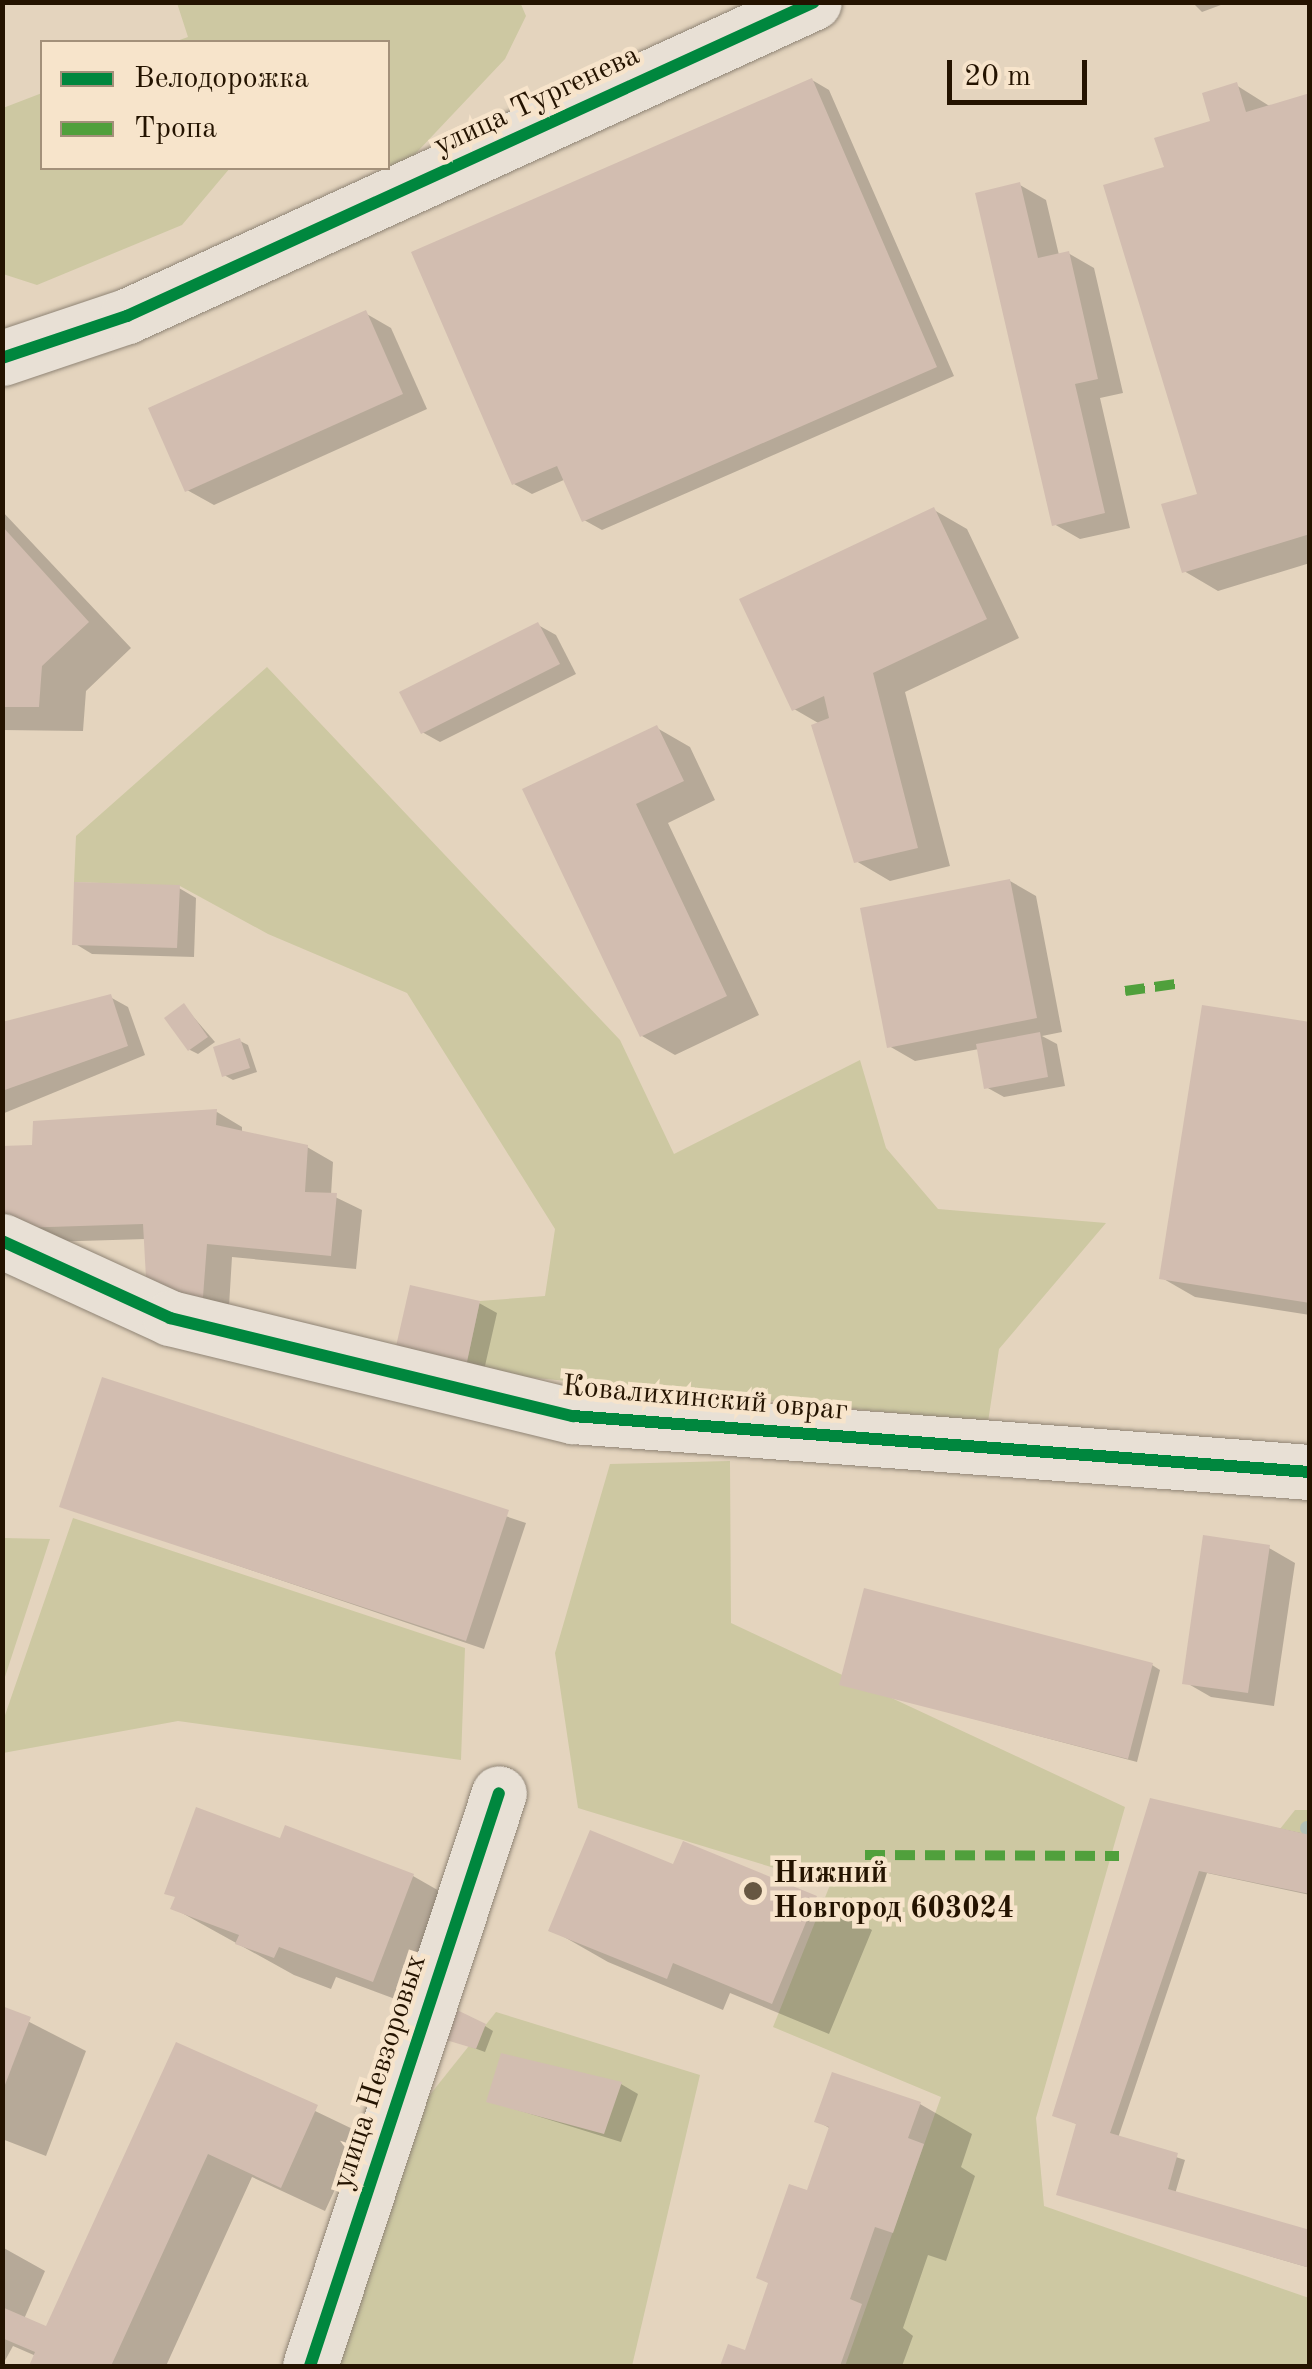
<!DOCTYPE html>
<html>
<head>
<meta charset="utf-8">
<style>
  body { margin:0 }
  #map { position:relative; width:1312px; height:2369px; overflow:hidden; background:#e4d4be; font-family:"Old Standard TT",serif }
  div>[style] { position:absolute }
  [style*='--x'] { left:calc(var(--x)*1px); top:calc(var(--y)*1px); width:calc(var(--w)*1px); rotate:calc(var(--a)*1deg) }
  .green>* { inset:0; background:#cdc8a2 }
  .shadow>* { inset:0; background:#0003 }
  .stream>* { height:14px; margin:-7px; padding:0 7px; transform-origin:7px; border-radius:7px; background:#b3c0b7 }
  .building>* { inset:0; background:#d2bdb0 }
  .roads { filter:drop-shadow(0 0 2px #8f8475) drop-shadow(0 0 2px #8f8475) }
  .minor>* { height:55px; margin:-27.5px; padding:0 27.5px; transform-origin:27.5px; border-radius:27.5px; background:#e8e0d5 }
  .quiet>* { height:10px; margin-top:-5px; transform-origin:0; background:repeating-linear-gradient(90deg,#50a03c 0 20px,transparent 0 30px) }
  .cycleway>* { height:12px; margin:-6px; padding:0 6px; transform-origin:6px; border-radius:6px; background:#00873e }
  .dots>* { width:28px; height:28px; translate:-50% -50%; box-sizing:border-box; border:5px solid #f7e4cb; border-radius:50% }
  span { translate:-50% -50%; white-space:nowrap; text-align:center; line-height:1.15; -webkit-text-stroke:9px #f7e4cb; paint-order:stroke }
  .street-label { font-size:30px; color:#241300 }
  .poi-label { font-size:30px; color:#241300; font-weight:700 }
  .left { translate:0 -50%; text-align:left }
  .frame { position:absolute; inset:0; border:5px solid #241300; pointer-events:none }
  .legend { position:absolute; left:40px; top:40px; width:350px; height:130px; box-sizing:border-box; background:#f7e4cb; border:2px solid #a3907a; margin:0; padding:12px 18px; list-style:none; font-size:30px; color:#241300 }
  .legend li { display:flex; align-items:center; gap:20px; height:50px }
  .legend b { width:50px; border:2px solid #a3907a }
  .scale { position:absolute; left:947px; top:60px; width:140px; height:45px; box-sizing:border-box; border:5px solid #241300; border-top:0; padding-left:12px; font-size:30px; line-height:35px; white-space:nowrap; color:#241300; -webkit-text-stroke:8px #f7e4cb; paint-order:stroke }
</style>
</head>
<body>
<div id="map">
  <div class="green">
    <div style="clip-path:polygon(520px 2px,526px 16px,505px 59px,401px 169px,388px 167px,388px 42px,174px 42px,188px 37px,177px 3px)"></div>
    <div style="clip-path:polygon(42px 93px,42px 168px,230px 168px,182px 225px,37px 285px,3px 274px,3px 108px)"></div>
    <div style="clip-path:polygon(267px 667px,620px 1040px,674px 1154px,860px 1060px,886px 1148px,938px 1209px,1106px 1223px,999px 1349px,988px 1422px,465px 1371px,480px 1301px,545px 1296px,555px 1229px,407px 993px,268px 934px,180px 886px,74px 882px,76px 836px)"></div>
    <div style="clip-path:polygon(730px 1461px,731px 1623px,1125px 1807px,1036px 2118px,1044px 2206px,1309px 2298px,1309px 2366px,845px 2366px,941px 2097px,773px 2027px,830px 1885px,578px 1808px,555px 1653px,610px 1464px)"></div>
    <div style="clip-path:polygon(73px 1518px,465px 1648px,461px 1760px,178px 1721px,3px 1753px,3px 1721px)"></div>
    <div style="clip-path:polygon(3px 1538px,50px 1539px,3px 1683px,2px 1538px)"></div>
    <div style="clip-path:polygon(1295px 1810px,1309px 1810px,1309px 1835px,1280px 1829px)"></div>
    <div style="clip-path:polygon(496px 2012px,700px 2075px,632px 2366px,325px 2366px,417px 2111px)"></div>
  </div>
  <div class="shadow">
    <div style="clip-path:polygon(1192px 2px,1229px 2px,1202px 12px)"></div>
    <div style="clip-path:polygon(812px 80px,829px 90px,954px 376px,602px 530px,584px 520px,566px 479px,532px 494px,514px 484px)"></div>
    <div style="clip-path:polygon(1236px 85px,1271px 107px,1310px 95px,1310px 563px,1218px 591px,1184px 571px,1200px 495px,1167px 169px,1213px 122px)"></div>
    <div style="clip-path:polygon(1020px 185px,1046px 200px,1059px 255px,1068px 253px,1094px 268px,1123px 393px,1100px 398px,1130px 528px,1080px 539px,1054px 524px)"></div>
    <div style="clip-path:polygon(365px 313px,391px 328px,427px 409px,214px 505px,187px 490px)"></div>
    <div style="clip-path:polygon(934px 510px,967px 529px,1019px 638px,905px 692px,950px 866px,890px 881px,856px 861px,820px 724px,794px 709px)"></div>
    <div style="clip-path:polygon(2px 511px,131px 648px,86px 691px,83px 731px,2px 730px)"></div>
    <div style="clip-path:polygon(538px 625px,556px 635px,576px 674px,440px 742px,422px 732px)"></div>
    <div style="clip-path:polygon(657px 728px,690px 747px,715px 800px,668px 823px,759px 1015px,675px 1055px,642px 1036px,526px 790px)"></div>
    <div style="clip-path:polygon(1010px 881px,1036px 896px,1062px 1032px,1042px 1036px,1057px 1044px,1065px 1086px,1004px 1097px,986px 1087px,979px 1049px,915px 1061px,889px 1046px)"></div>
    <div style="clip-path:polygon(179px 888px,196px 898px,194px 957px,92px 954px,74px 943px)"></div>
    <div style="clip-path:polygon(110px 997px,128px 1007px,145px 1055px,2px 1114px,2px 1024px)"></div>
    <div style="clip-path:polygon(184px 1006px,215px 1042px,198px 1054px,190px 1050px)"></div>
    <div style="clip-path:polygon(1310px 1024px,1310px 1315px,1195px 1297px,1162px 1278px)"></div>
    <div style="clip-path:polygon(240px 1041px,248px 1045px,257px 1072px,233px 1080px,224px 1075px)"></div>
    <div style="clip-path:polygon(217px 1112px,242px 1127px,242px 1133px,307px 1147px,333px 1162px,331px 1195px,362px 1210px,356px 1269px,232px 1257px,228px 1323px,176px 1310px,146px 1239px,46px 1242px,2px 1216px,35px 1147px)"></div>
    <div style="clip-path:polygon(479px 1303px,497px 1313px,482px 1379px,415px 1363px)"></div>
    <div style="clip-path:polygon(103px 1380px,526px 1523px,484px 1649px,62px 1506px)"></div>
    <div style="clip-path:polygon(1269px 1548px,1295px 1563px,1274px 1706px,1211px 1697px,1185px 1682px)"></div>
    <div style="clip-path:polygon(1152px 1665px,1160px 1670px,1137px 1762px,842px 1684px)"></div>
    <div style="clip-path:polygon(1152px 1801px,1310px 1835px,1310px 1895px,1207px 1873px,1118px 2138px,1185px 2160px,1175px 2194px,1310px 2233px,1310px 2268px,1059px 2194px,1079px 2125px,1055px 2115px)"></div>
    <div style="clip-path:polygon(282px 1842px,413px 1876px,469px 1908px,430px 2012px,336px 1977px,331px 1989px,294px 1975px,173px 1908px)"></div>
    <div style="clip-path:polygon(674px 1867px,816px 1898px,872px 1930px,829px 2034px,730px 1993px,723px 2010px,608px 1962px,552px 1930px)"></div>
    <div style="clip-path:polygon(2px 2008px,86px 2051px,46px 2156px,2px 2139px)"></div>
    <div style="clip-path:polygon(485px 2026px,493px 2031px,485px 2052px,449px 2039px)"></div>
    <div style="clip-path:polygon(177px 2045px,361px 2133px,325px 2211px,252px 2177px,166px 2366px,31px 2366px,36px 2356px,13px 2346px,2px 2366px,2px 2247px,45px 2271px,24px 2319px,48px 2329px)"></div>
    <div style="clip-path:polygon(621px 2084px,638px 2094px,621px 2142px,489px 2101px)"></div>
    <div style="clip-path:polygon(920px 2104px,972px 2134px,961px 2167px,975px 2176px,946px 2261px,928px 2255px,903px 2328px,913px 2336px,902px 2366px,723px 2366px,729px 2347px,747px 2353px,808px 2194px,831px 2129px,817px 2121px)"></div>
  </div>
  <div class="stream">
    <div style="--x:1307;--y:1828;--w:3;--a:0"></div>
  </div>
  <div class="building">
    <div style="clip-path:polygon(812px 78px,937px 367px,582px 522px,557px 466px,512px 485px,411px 252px)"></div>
    <div style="clip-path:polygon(1237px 82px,1246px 112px,1310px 93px,1310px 534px,1182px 573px,1161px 504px,1197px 494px,1103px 185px,1164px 167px,1154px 138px,1210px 121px,1202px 93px)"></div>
    <div style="clip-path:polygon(1020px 182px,1038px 258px,1069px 251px,1098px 379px,1075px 384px,1105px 513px,1052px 526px,975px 193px)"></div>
    <div style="clip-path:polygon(366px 310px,403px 394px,185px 492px,148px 408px)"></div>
    <div style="clip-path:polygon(934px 507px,987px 619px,873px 673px,918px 848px,854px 863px,811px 725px,829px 718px,824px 696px,792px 711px,739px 599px)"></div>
    <div style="clip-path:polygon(2px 526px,89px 622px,42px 666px,39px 707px,2px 707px)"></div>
    <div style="clip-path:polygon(538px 622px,560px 664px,421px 734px,399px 692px)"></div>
    <div style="clip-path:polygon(657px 725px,684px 781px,636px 804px,727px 996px,640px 1037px,522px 789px)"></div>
    <div style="clip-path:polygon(1010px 879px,1037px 1018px,887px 1048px,860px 908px)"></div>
    <div style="clip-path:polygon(74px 882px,180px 885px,177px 948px,72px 945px)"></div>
    <div style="clip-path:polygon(111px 994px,128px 1046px,2px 1091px,2px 1022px)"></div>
    <div style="clip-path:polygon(184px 1003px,208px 1037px,188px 1051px,164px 1018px)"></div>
    <div style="clip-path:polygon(1202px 1005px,1310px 1022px,1310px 1303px,1159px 1279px)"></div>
    <div style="clip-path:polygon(1040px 1032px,1048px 1077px,984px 1089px,976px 1044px)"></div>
    <div style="clip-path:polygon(240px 1038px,250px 1068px,222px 1077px,213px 1047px)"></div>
    <div style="clip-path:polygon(217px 1109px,216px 1125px,308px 1145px,305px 1192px,337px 1193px,331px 1256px,207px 1244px,202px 1310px,147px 1296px,143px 1224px,18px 1228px,2px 1219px,2px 1146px,32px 1145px,33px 1121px)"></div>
    <div style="clip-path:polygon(410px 1285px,480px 1301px,465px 1371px,394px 1355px)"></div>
    <div style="clip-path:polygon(102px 1377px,509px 1510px,466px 1641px,59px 1507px)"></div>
    <div style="clip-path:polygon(1203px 1535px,1270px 1545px,1248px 1693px,1182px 1684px)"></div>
    <div style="clip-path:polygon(864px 1588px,1153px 1663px,1128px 1759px,839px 1685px)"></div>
    <div style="clip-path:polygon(1150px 1798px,1310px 1835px,1310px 1894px,1199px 1871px,1110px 2133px,1178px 2153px,1168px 2189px,1310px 2230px,1310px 2268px,1056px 2195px,1076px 2124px,1052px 2116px)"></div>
    <div style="clip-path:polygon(196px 1807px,280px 1838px,285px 1825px,414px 1874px,373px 1982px,279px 1947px,274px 1958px,235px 1944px,239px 1935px,170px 1909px,175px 1897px,164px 1894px)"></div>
    <div style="clip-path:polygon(590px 1830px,673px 1864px,683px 1841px,817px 1896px,772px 2004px,673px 1963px,667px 1979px,548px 1931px)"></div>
    <div style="clip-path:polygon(2px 2006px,31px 2017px,3px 2090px,2px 2090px)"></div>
    <div style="clip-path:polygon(457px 2010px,486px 2024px,476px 2049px,446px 2040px)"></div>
    <div style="clip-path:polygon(176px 2042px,318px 2105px,281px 2188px,208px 2154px,111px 2366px,29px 2366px,35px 2352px,2px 2338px,2px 2307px,46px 2326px)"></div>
    <div style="clip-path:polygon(501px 2053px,622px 2082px,604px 2134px,486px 2102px)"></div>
    <div style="clip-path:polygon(832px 2072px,921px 2102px,908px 2138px,924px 2144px,893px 2233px,875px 2227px,850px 2299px,862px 2304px,840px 2366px,720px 2366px,728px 2344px,745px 2350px,768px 2283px,756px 2278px,789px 2184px,807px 2190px,829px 2127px,814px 2122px)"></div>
  </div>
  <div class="roads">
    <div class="minor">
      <div style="--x:2;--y:358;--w:132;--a:-18.6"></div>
      <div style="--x:127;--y:316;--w:755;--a:-24.56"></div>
      <div style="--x:2;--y:1241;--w:185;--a:24.6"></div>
      <div style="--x:170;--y:1318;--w:415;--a:13.7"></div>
      <div style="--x:573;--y:1416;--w:739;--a:4.35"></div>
      <div style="--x:310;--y:2366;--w:603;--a:-71.75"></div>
    </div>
  </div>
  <div class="quiet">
    <div style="--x:1125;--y:991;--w:59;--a:-7.9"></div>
    <div style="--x:865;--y:1855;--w:254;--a:0.2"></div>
  </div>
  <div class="cycleway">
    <div style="--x:2;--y:358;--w:132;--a:-18.6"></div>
    <div style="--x:127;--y:316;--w:755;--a:-24.56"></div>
    <div style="--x:2;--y:1241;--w:185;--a:24.6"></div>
    <div style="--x:170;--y:1318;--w:415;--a:13.7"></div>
    <div style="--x:573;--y:1416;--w:739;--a:4.35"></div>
    <div style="--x:310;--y:2366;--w:603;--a:-71.75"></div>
  </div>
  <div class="dots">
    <div style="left:753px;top:1891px;background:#675742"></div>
  </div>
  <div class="street-label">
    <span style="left:537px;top:101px;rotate:-25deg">улица Тургенева</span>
    <span style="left:705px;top:1399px;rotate:5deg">Ковалихинский овраг</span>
    <span style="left:380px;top:2072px;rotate:-72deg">улица Невзоровых</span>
  </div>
  <div class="poi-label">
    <span class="left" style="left:773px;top:1891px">Нижний<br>Новгород 603024</span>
  </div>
  <div class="frame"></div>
  <ul class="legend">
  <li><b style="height:12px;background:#00873e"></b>Велодорожка</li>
  <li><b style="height:12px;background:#50a03c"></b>Тропа</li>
  </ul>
  <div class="scale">20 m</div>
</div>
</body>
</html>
